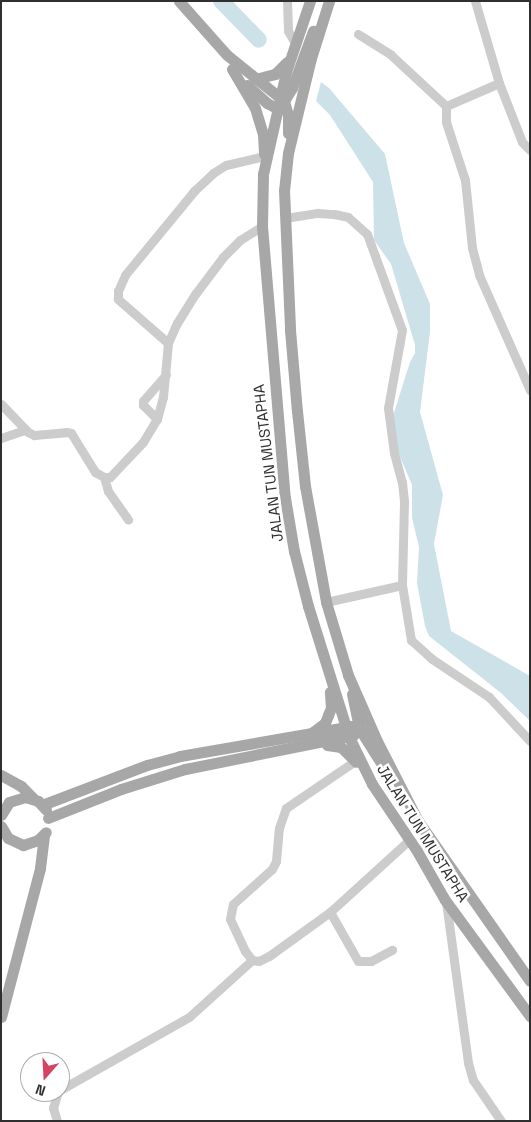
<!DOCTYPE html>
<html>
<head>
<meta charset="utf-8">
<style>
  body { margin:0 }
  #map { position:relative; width:531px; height:1122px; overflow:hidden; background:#fff; font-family:"Space Grotesk",sans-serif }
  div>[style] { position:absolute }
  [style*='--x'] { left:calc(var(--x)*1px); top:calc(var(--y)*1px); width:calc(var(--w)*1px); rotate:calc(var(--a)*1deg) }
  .water>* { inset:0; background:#cde1e9 }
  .river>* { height:16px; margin:-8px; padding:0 8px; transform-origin:8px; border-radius:8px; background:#cde1e9 }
  .minor>* { height:9px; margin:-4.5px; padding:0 4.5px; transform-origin:4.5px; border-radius:4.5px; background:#ccc }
  .major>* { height:11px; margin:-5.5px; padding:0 5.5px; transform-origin:5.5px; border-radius:5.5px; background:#a7a7a7 }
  span { translate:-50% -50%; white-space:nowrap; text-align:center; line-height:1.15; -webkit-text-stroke:5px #fff; paint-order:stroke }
  .street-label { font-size:15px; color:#2f2f2f }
  .frame { position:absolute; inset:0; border:2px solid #2f2f2f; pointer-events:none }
  .north { position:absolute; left:20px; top:1052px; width:50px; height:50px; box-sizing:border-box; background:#fff; border:1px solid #acacac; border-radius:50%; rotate:199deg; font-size:14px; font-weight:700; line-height:20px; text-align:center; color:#2f2f2f }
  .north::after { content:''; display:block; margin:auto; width:18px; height:22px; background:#d34561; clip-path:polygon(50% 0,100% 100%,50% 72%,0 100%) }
</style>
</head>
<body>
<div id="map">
  <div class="water">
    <div style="clip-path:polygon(321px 82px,329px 88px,385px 154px,404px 243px,430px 304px,430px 332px,420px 412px,443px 495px,434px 544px,451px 631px,530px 676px,530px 721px,501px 693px,429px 636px,425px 626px,417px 583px,419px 547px,412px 518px,412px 485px,395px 445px,393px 416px,410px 362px,415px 353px,415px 345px,391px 264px,374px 240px,373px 182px,330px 115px,316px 101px)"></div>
  </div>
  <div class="river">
    <div style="--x:221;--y:1;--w:54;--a:45.7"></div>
  </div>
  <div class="minor">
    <div style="--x:287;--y:1;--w:30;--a:88"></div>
    <div style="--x:288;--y:31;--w:14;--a:60"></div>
    <div style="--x:475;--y:1;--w:85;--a:73.7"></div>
    <div style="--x:499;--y:83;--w:63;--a:68.7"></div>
    <div style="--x:522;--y:142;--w:11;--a:45"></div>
    <div style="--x:358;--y:34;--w:39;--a:32"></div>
    <div style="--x:391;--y:55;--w:75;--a:42.8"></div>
    <div style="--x:499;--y:83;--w:58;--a:156.5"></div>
    <div style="--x:446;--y:106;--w:16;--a:90"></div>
    <div style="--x:446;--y:122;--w:61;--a:71.9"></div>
    <div style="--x:465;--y:180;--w:68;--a:84.1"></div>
    <div style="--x:472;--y:248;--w:28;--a:75"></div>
    <div style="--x:479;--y:275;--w:126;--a:66.1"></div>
    <div style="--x:285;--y:218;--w:33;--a:-9"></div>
    <div style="--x:318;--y:213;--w:16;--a:4"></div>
    <div style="--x:334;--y:214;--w:14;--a:12"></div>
    <div style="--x:348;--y:217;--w:25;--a:42"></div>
    <div style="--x:367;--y:234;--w:102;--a:70"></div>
    <div style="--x:402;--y:330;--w:79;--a:100.2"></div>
    <div style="--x:388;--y:408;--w:45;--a:82.4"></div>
    <div style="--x:394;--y:453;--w:30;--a:75"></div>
    <div style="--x:402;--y:482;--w:20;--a:84"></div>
    <div style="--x:404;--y:502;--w:83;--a:91.4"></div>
    <div style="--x:402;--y:585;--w:56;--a:80.7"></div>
    <div style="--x:411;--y:640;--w:28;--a:42"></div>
    <div style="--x:432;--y:659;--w:69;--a:33.7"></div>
    <div style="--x:489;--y:697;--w:60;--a:47"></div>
    <div style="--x:168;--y:343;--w:67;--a:-138.7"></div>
    <div style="--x:118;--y:299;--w:8;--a:-90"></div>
    <div style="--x:118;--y:291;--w:17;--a:-66"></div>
    <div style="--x:125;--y:275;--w:109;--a:-50.6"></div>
    <div style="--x:194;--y:191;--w:26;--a:-43"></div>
    <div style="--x:213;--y:173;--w:15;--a:-32"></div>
    <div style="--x:226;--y:165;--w:39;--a:-13"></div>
    <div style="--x:1;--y:404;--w:39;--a:46"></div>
    <div style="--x:28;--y:432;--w:7;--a:27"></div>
    <div style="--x:34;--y:435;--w:32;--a:-5"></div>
    <div style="--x:66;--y:432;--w:5;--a:11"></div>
    <div style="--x:71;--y:433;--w:46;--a:58.4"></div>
    <div style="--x:95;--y:472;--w:10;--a:29"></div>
    <div style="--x:104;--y:477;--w:6;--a:0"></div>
    <div style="--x:110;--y:477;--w:48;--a:-46.7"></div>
    <div style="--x:143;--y:442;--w:27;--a:-59"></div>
    <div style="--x:157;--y:419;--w:23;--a:-75"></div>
    <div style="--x:163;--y:397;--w:54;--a:-84.7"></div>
    <div style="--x:168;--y:343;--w:22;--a:-66"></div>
    <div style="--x:177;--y:323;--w:36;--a:-58"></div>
    <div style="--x:196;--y:293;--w:45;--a:-53.1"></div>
    <div style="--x:223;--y:257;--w:24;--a:-45"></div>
    <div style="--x:240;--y:240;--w:26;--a:-32"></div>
    <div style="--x:157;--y:419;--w:20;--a:-135"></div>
    <div style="--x:143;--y:405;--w:4;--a:-90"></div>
    <div style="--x:143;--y:401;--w:35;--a:-49"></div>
    <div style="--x:1;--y:438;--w:24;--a:-19"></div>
    <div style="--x:104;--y:477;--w:15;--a:74"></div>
    <div style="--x:108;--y:491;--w:35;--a:55"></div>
    <div style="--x:326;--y:602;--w:78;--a:-12.6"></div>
    <div style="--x:446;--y:902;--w:162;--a:82.2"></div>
    <div style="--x:468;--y:1063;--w:18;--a:74"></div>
    <div style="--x:473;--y:1080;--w:50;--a:55.7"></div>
    <div style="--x:330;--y:912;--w:56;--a:60.3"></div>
    <div style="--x:358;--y:961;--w:13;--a:0"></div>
    <div style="--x:371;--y:961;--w:24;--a:-28"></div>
    <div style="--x:252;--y:960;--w:11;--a:-128"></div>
    <div style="--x:245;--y:951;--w:35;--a:-115"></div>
    <div style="--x:230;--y:919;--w:15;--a:-79"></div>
    <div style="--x:233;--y:904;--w:52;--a:-41.9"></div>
    <div style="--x:272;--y:869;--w:9;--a:-63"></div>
    <div style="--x:276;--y:861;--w:33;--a:-85"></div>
    <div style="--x:279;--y:828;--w:21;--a:-71"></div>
    <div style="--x:286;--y:808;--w:83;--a:-34.3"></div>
    <div style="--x:60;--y:1090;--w:148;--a:-29.5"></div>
    <div style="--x:189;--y:1017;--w:85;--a:-42.1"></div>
    <div style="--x:252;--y:960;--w:7;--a:8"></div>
    <div style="--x:259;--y:961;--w:11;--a:-27"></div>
    <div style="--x:269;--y:956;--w:75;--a:-35.8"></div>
    <div style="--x:330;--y:912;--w:107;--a:-42.3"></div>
    <div style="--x:57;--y:1121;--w:14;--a:-107"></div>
    <div style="--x:53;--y:1108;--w:17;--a:-73"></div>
  </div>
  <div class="major">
    <div style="--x:179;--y:1;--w:72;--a:48.4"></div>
    <div style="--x:227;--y:55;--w:73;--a:38.9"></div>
    <div style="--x:284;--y:101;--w:15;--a:74"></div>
    <div style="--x:288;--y:115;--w:18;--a:90"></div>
    <div style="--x:310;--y:1;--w:75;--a:108.7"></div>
    <div style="--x:286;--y:72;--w:105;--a:102.7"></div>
    <div style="--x:263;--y:174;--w:52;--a:91.1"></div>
    <div style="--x:262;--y:226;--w:273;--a:85.2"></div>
    <div style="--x:285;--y:498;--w:54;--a:80.4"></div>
    <div style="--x:294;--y:551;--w:57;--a:75.7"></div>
    <div style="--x:308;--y:606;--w:137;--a:72.6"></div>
    <div style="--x:349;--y:737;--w:52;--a:63.9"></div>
    <div style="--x:372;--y:784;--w:81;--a:56.1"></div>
    <div style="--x:417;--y:851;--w:56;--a:60.3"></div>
    <div style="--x:445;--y:900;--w:144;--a:53.8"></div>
    <div style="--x:329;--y:1;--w:60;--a:107.5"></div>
    <div style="--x:311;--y:58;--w:98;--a:103.6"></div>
    <div style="--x:288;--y:153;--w:37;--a:96"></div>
    <div style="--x:284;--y:190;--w:140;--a:87.5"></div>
    <div style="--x:290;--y:330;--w:81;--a:85.1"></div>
    <div style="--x:297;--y:411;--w:75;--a:83.9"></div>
    <div style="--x:305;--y:486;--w:118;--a:79.7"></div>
    <div style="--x:326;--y:602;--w:76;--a:73.2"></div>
    <div style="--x:348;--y:675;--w:72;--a:66.3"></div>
    <div style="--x:377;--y:741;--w:90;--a:62.9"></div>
    <div style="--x:418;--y:821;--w:195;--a:55"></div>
    <div style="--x:232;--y:69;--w:45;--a:59.5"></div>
    <div style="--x:255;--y:108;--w:27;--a:73"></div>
    <div style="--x:263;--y:134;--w:20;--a:87"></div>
    <div style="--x:255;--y:79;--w:21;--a:-14"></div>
    <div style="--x:275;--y:74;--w:17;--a:-45"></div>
    <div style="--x:247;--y:85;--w:27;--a:42"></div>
    <div style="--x:267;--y:103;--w:13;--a:29"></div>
    <div style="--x:282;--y:104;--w:19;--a:-58"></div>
    <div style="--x:292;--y:88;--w:61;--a:-69.8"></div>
    <div style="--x:352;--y:694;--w:35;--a:78"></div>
    <div style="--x:359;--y:728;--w:41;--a:57.8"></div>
    <div style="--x:313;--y:732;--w:15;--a:-37"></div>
    <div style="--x:325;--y:723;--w:9;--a:-69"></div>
    <div style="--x:328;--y:715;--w:8;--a:-67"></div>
    <div style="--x:331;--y:708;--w:16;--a:-94"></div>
    <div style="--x:327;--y:745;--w:14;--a:8"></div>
    <div style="--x:341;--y:747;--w:21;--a:45"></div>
    <div style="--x:1;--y:775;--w:23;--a:29"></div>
    <div style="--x:21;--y:786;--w:17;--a:45"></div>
    <div style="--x:42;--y:805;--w:112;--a:-20.9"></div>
    <div style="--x:147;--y:765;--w:34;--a:-15"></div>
    <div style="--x:180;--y:756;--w:175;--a:-9.9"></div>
    <div style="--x:352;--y:726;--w:7;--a:16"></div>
    <div style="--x:1;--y:815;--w:15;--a:-58"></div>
    <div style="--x:9;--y:802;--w:17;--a:-17"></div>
    <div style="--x:25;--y:797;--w:14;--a:17"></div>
    <div style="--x:38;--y:801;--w:12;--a:48"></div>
    <div style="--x:48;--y:818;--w:79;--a:-21.7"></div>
    <div style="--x:121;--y:789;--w:67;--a:-17.4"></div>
    <div style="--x:185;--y:769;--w:172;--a:-11.4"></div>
    <div style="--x:1;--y:826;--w:14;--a:60"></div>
    <div style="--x:8;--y:838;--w:17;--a:25"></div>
    <div style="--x:23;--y:845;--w:16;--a:-18"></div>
    <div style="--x:38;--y:840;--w:11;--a:-45"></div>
    <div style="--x:1;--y:1017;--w:154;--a:-75.3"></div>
    <div style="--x:40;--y:868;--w:33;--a:-83"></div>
  </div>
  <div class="street-label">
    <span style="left:268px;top:463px;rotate:-97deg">JALAN TUN MUSTAPHA</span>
    <span style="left:423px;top:833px;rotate:58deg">JALAN TUN MUSTAPHA</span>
  </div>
  <div class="frame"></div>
  <div class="north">N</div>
</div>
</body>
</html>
